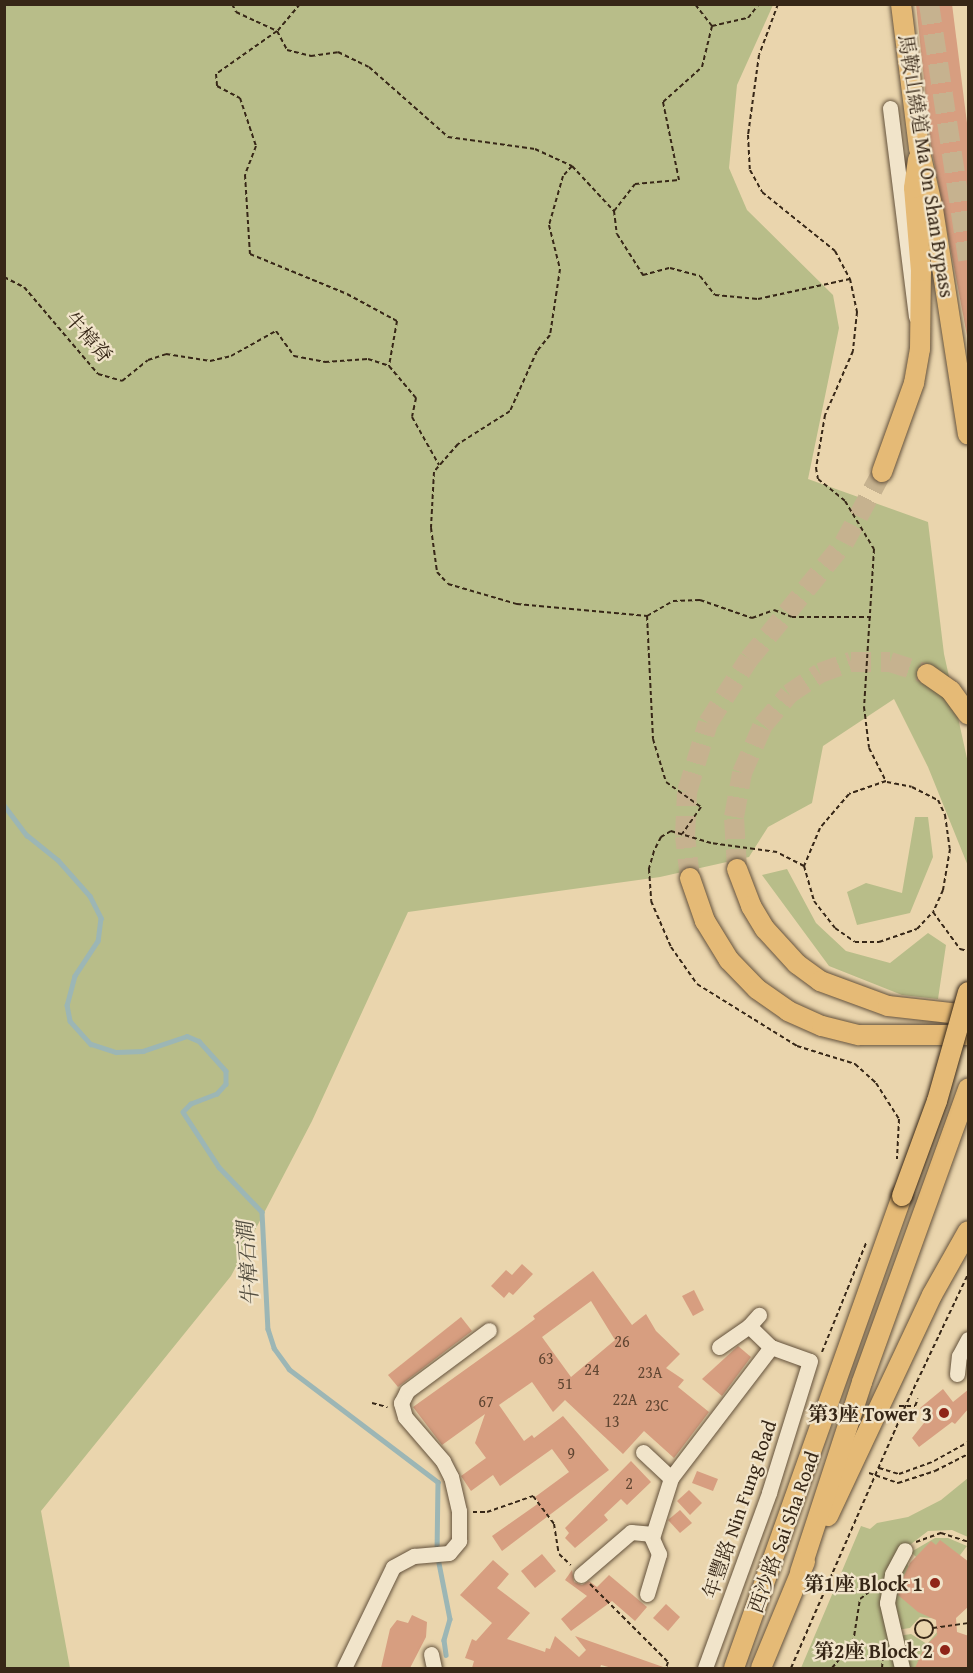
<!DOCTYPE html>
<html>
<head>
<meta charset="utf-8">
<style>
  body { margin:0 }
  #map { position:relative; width:973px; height:1673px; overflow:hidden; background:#ead5ad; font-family:"Gentium Book Plus","Noto Serif TC",serif }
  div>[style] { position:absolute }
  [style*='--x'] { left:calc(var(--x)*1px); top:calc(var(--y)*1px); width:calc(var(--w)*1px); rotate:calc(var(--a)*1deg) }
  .green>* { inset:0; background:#b8bd89 }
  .stream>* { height:4.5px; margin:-2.25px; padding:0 2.25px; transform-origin:2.25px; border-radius:2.25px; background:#9cb6b5 }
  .building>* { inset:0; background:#d79e80 }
  .major-tunnel>* { height:20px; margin-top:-10px; transform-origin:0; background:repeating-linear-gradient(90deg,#c6b28f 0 20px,transparent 0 30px) }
  .path>* { height:2px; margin-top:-1px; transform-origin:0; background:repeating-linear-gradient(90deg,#372717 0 4.5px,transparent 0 7.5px) }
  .path>.ring { margin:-1px; padding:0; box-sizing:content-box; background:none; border:2px solid #372717; border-radius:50% }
  .roads { filter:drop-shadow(0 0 2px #64523c) drop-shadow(0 0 2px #64523c) }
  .minor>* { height:15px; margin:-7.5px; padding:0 7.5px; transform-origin:7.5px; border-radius:7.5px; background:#f1e4ca }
  .major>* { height:20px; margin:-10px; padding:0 10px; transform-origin:10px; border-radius:10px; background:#e5ba76 }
  .bridges { filter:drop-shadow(0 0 2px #372717) drop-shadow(0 0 2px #372717) }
  .major-bridge>* { height:20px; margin:-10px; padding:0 10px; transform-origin:10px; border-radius:10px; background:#e5ba76 }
  .dots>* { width:16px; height:16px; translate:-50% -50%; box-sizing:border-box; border:3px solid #f1e4ca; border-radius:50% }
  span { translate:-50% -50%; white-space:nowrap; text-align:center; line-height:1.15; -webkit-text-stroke:4.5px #f1e4ca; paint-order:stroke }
  .number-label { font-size:16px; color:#5f4531 }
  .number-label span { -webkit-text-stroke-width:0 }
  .street-label { font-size:20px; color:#372717 }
  .poi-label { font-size:20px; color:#372717; font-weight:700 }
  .right { translate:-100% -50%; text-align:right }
  .water-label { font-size:21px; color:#504b3e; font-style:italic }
  .frame { position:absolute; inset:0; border:6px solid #372717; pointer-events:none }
</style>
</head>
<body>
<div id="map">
  <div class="green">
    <div style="clip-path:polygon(5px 5px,773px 5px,737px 85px,729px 168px,747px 210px,833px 295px,839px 328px,808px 479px,928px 522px,944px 654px,968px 763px,968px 866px,928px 767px,894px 699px,823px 746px,812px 803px,768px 827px,749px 857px,660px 877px,408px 912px,312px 1121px,231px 1276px,41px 1511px,70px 1668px,5px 1668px)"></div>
    <div style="clip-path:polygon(915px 817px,928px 817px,933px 857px,910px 913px,857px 925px,847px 892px,866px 883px,902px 893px)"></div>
    <div style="clip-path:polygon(787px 869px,816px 923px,846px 951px,890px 963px,928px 933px,946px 945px,938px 999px,902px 995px,829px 966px,762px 875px)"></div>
    <div style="clip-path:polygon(968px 1478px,968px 1537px,952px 1530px,928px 1531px,893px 1558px,896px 1668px,801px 1668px,861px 1526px,870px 1529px,877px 1523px,908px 1517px,941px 1500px)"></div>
    <div style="clip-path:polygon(935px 1538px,948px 1538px,967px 1546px,957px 1559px,917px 1558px,911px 1552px)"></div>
    <div style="clip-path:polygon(905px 1560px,940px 1619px,920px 1617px,910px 1628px,897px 1630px,893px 1606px,896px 1581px)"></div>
    <div style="clip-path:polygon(938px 1631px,941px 1638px,917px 1668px,907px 1668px,898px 1636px,911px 1634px,927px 1644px)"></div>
  </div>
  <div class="stream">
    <div style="--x:4;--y:805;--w:38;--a:53"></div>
    <div style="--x:27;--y:835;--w:40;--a:39"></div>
    <div style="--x:58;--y:860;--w:48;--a:48.4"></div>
    <div style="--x:90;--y:896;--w:25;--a:63"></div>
    <div style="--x:101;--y:918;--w:23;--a:97"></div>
    <div style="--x:98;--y:941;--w:42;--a:123.3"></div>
    <div style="--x:75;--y:976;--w:30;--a:105"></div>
    <div style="--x:67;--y:1005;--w:16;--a:79"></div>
    <div style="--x:70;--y:1021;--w:31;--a:48"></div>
    <div style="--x:91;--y:1044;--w:26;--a:18"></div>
    <div style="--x:116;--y:1052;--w:27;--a:-2"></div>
    <div style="--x:143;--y:1051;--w:46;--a:-18.8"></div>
    <div style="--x:187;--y:1036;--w:13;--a:23"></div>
    <div style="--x:199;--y:1041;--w:40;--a:48"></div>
    <div style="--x:226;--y:1071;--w:13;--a:90"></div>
    <div style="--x:226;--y:1084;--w:13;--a:132"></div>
    <div style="--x:217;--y:1094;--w:28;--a:159"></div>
    <div style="--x:191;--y:1104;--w:11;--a:135"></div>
    <div style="--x:183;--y:1112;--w:66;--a:56.8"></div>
    <div style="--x:219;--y:1167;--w:62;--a:46.3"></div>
    <div style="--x:262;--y:1212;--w:117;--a:87.1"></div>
    <div style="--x:268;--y:1329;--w:20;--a:72"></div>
    <div style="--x:274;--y:1348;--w:26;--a:54"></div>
    <div style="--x:289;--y:1369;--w:187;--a:37.2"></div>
    <div style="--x:438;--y:1482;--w:68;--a:90.8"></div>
    <div style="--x:438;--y:1558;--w:62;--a:78.9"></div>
    <div style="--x:450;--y:1619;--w:22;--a:106"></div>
    <div style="--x:444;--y:1640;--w:15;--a:82"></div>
  </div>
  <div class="building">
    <div style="clip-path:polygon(916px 4px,952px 4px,969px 139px,969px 346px,931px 146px)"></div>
    <div style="clip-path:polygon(522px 1264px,533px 1274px,513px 1295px,509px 1292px,504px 1298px,491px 1286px,506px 1270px,512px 1275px)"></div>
    <div style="clip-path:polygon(evenodd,593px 1271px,632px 1325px,646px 1314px,656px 1331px,680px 1354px,666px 1368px,684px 1380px,678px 1387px,709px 1412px,674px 1458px,644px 1431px,623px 1454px,565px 1400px,553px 1412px,532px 1382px,499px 1405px,524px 1441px,532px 1435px,534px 1438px,563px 1416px,609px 1470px,502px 1551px,492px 1536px,539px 1503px,535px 1497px,569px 1472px,552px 1449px,500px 1486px,493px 1475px,471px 1491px,461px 1476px,486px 1458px,475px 1443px,485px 1414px,442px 1445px,413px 1407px,519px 1331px,535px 1319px,533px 1316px,593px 1271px,591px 1301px,615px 1340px,571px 1377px,542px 1337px,591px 1301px)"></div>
    <div style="clip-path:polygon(694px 1290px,704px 1310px,693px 1316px,682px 1296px)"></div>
    <div style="clip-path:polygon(461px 1317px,472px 1331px,398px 1387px,388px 1375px)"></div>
    <div style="clip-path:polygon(738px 1346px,751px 1357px,722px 1396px,702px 1379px)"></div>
    <div style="clip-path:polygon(943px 1389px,953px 1402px,969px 1389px,969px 1408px,955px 1424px,952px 1422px,919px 1447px,912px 1438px,928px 1418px,920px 1408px)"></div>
    <div style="clip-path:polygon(631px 1461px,651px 1482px,627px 1505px,621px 1499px,604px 1515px,608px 1520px,575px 1548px,565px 1538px,569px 1533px,565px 1528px)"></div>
    <div style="clip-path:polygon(697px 1471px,718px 1479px,713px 1491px,692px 1483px)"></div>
    <div style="clip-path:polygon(689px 1490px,702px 1503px,690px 1515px,677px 1501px)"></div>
    <div style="clip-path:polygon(680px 1510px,692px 1523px,680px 1533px,668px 1520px)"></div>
    <div style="clip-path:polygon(940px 1540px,969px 1562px,969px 1606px,956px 1618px,957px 1632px,969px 1636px,969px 1668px,915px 1668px,925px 1646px,937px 1635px,936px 1620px,918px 1612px,898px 1595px,900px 1584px,910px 1563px,931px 1541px,936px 1545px)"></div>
    <div style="clip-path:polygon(542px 1554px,556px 1571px,535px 1588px,521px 1571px)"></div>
    <div style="clip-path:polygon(493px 1560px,509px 1574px,497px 1588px,530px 1613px,507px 1639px,545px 1652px,546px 1648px,550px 1649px,555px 1636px,579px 1657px,586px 1650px,575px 1636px,666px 1668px,612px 1668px,601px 1665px,600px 1668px,472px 1668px,474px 1661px,465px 1658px,472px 1639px,476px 1641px,492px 1623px,460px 1595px)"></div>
    <div style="clip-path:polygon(572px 1570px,574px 1582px,582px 1585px,589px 1581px,597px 1587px,609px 1575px,647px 1607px,635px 1621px,612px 1601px,571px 1631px,561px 1619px,587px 1596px,565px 1580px)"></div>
    <div style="clip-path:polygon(666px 1604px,680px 1617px,668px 1631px,653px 1618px)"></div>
    <div style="clip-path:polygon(412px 1615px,427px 1622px,426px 1637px,410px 1668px,381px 1668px,390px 1629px,397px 1620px,408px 1623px)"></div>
  </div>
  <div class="major-tunnel">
    <div style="--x:929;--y:4;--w:259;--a:81.3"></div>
    <div style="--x:737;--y:869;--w:52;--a:-93.3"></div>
    <div style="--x:734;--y:817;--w:45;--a:-79.7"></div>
    <div style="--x:742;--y:773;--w:52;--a:-66.4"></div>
    <div style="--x:763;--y:725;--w:40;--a:-50"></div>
    <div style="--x:789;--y:694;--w:37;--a:-34"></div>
    <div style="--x:820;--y:673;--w:33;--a:-20"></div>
    <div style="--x:851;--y:662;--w:39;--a:0"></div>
    <div style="--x:890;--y:662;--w:39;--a:18"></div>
    <div style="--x:690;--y:878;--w:42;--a:-96.8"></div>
    <div style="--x:685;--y:836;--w:44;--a:-87.4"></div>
    <div style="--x:687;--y:792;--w:72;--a:-73.1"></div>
    <div style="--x:708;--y:723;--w:76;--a:-57.4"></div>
    <div style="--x:749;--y:659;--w:150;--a:-50.7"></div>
    <div style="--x:844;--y:543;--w:81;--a:-61.8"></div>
  </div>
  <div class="path">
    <div style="--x:232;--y:4;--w:9;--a:63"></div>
    <div style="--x:236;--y:12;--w:45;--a:24.9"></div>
    <div style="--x:300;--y:4;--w:35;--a:130"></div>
    <div style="--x:277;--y:31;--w:75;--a:144.8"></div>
    <div style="--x:216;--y:74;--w:12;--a:85"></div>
    <div style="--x:217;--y:86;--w:26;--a:28"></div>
    <div style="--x:240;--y:98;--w:51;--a:71.6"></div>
    <div style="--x:256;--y:146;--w:31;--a:111"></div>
    <div style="--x:245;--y:175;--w:79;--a:86.4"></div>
    <div style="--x:250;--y:254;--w:105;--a:22.4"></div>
    <div style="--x:347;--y:294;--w:57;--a:28.4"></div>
    <div style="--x:397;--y:321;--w:46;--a:100.1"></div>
    <div style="--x:389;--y:366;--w:42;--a:49.8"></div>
    <div style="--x:416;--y:398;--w:19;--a:102"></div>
    <div style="--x:412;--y:417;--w:55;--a:60.6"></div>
    <div style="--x:778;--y:4;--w:54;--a:110.4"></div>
    <div style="--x:759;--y:55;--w:81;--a:97.8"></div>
    <div style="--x:748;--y:135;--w:35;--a:87"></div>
    <div style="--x:750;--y:170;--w:25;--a:61"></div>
    <div style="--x:762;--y:192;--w:94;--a:38.9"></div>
    <div style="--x:835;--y:251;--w:32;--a:62"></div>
    <div style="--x:850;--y:279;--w:34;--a:78"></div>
    <div style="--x:857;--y:312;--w:39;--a:96"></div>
    <div style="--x:853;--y:351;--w:70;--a:113.6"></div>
    <div style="--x:825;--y:415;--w:54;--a:99.6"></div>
    <div style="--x:816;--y:468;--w:11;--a:80"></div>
    <div style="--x:818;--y:479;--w:35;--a:39"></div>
    <div style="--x:845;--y:501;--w:56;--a:58.9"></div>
    <div style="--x:874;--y:549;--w:158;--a:93.6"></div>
    <div style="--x:864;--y:707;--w:41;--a:83"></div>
    <div style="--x:869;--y:748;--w:37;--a:63"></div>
    <div style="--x:886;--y:781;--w:39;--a:161"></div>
    <div style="--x:849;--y:794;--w:45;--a:130.5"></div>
    <div style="--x:820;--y:828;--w:41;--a:112.8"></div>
    <div style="--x:804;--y:866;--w:36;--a:74"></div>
    <div style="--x:814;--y:901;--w:34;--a:52"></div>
    <div style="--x:835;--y:928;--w:24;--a:35"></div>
    <div style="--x:855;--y:942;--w:24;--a:0"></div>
    <div style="--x:879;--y:942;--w:40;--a:-18.9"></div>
    <div style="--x:917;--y:929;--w:23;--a:-47"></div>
    <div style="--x:712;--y:26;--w:37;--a:-13"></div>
    <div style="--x:748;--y:18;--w:18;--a:-52"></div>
    <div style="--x:277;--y:31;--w:21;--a:62"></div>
    <div style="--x:287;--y:50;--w:25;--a:14"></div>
    <div style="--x:311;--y:56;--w:27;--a:-8"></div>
    <div style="--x:338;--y:52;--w:34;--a:26"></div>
    <div style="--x:369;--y:67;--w:106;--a:41.5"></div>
    <div style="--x:448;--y:137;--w:88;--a:7.9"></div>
    <div style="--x:535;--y:149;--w:41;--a:24.7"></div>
    <div style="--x:572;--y:166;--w:62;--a:47"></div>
    <div style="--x:614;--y:211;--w:23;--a:83"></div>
    <div style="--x:617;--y:234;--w:49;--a:57.6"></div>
    <div style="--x:643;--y:275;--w:28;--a:-15"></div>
    <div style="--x:670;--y:268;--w:31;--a:15"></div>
    <div style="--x:700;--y:276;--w:24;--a:52"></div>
    <div style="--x:715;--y:295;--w:43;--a:5.3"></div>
    <div style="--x:758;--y:299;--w:94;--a:-12.3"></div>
    <div style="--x:572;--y:166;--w:13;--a:132"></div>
    <div style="--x:563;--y:176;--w:51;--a:105.9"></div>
    <div style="--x:549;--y:225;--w:45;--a:76"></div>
    <div style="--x:560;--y:269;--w:67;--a:98.6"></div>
    <div style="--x:550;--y:335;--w:21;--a:129"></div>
    <div style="--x:537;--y:351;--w:66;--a:114.2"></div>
    <div style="--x:510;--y:411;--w:62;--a:147.6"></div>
    <div style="--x:458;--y:444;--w:37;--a:131"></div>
    <div style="--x:434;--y:472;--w:56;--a:93.1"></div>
    <div style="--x:431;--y:528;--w:44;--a:82.2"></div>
    <div style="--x:437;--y:572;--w:16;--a:47"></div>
    <div style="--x:448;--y:584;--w:72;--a:16.2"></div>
    <div style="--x:517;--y:604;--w:131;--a:5.3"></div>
    <div style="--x:647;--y:616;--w:123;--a:87.2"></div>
    <div style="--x:653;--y:739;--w:45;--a:73.2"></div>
    <div style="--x:666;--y:782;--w:43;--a:35.5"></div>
    <div style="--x:701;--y:807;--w:33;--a:125"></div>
    <div style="--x:614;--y:211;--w:34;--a:-52"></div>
    <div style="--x:635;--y:184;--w:44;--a:-5.2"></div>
    <div style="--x:679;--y:180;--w:80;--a:-101.6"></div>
    <div style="--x:663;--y:102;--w:52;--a:-41.9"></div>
    <div style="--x:702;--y:67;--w:42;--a:-76.3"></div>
    <div style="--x:712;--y:26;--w:28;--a:-128"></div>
    <div style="--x:4;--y:277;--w:22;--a:27"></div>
    <div style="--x:24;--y:287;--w:114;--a:49.6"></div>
    <div style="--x:98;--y:374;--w:25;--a:16"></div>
    <div style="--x:122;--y:381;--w:33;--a:-39"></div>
    <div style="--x:148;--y:360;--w:19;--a:-18"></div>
    <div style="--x:166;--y:354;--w:45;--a:9"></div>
    <div style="--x:210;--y:361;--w:22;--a:-13"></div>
    <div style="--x:231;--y:356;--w:51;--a:-29.1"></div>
    <div style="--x:276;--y:331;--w:31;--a:54"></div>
    <div style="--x:294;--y:356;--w:32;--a:11"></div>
    <div style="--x:325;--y:362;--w:43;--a:-4"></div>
    <div style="--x:368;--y:359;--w:22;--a:18"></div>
    <div style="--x:647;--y:616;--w:30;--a:-30"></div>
    <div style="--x:673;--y:601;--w:27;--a:-2"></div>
    <div style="--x:700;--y:600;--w:55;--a:19.1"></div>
    <div style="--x:752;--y:618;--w:23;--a:-20"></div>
    <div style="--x:774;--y:610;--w:19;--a:21"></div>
    <div style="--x:792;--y:617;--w:79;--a:0"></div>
    <div style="--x:887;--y:782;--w:25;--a:11"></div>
    <div style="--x:912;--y:787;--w:29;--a:27"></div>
    <div style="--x:938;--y:800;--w:17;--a:65"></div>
    <div style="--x:945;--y:815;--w:34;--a:82"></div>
    <div style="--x:950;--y:849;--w:42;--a:99.7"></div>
    <div style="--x:943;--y:890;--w:24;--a:114"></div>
    <div style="--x:933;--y:912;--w:46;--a:53.9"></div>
    <div style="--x:960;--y:949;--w:8;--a:14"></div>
    <div style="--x:804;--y:866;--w:30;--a:-153"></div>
    <div style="--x:777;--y:852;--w:67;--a:-172.2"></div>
    <div style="--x:711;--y:843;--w:42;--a:-163.3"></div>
    <div style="--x:671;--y:831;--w:12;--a:149"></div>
    <div style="--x:661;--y:837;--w:16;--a:117"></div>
    <div style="--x:654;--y:851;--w:19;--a:106"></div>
    <div style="--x:649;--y:869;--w:32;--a:86"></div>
    <div style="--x:651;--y:901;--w:50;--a:66.5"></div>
    <div style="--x:671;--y:947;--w:45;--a:54.9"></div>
    <div style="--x:697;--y:984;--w:118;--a:31.8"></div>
    <div style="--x:797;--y:1046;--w:61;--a:17.2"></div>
    <div style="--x:855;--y:1064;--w:28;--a:42"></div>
    <div style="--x:876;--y:1083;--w:43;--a:57.4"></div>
    <div style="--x:899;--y:1119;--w:40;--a:92.9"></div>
    <div style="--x:822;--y:1352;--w:118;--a:-68"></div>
    <div style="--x:372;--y:1403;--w:16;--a:15"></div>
    <div style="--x:899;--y:1406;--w:16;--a:0"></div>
    <div style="--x:915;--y:1406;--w:8;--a:-67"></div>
    <div style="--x:879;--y:1468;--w:21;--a:17"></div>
    <div style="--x:899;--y:1474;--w:37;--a:-20"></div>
    <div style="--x:934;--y:1461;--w:39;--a:-29"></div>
    <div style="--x:869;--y:1473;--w:31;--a:19"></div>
    <div style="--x:898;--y:1483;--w:39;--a:-18"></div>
    <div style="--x:935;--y:1471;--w:37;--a:-27"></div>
    <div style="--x:473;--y:1512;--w:14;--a:0"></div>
    <div style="--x:487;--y:1512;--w:49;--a:-19.2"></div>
    <div style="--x:533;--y:1496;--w:35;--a:53"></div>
    <div style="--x:554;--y:1524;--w:30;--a:81"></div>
    <div style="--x:559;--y:1554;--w:16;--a:43"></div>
    <div style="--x:916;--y:1542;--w:27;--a:-20"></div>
    <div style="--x:941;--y:1533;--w:28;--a:18"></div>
    <div style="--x:590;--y:1584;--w:110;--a:45"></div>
    <div style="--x:668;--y:1662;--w:6;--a:108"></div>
    <div class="ring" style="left:915px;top:1620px;width:16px;height:16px"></div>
    <div style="--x:933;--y:1628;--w:35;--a:-8"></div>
    <div style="--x:791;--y:1668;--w:283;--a:-66.4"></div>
    <div style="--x:904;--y:1409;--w:149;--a:-64.6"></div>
    <div style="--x:832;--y:1668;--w:33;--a:-50"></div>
    <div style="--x:853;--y:1643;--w:45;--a:-81"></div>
    <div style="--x:860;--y:1599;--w:18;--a:-38"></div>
    <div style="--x:882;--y:1668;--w:12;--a:-85"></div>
  </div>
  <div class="roads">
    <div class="minor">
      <div style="--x:890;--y:108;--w:210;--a:82.9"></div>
      <div style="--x:749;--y:1326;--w:15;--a:-48"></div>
      <div style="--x:719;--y:1347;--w:37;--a:-35"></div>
      <div style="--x:749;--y:1326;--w:30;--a:44"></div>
      <div style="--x:957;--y:1374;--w:18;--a:-84"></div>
      <div style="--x:959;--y:1356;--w:19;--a:-62"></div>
      <div style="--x:643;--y:1452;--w:38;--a:43"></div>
      <div style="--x:581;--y:1575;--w:66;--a:-40.7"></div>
      <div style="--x:631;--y:1532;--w:22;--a:5"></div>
      <div style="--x:647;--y:1594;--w:42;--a:-73.3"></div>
      <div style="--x:659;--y:1554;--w:17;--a:-114"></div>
      <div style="--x:652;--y:1538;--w:63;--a:-72.4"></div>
      <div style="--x:671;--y:1478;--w:165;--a:-52.6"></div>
      <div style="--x:771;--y:1347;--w:41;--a:19.7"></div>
      <div style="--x:810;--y:1361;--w:138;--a:107.3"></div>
      <div style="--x:769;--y:1493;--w:186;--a:110.1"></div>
      <div style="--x:431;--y:1654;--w:14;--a:78"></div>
      <div style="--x:344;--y:1668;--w:112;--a:-64.1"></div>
      <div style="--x:393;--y:1567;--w:24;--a:-28"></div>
      <div style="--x:414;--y:1556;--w:35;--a:-5"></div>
      <div style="--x:449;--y:1553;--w:16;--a:-50"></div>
      <div style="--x:459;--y:1541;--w:30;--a:-90"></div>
      <div style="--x:459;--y:1511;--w:35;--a:-103"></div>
      <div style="--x:451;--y:1477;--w:18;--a:-117"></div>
      <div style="--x:443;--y:1461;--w:58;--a:-130.8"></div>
      <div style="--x:405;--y:1417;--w:15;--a:-106"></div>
      <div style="--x:401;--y:1403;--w:13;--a:-63"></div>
      <div style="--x:407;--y:1391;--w:102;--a:-36.6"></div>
      <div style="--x:902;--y:1668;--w:67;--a:-103"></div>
      <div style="--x:887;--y:1603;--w:29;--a:-80"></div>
      <div style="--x:892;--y:1574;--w:27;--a:-62"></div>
    </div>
    <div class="major">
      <div style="--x:901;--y:4;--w:145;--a:82.9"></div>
      <div style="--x:919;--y:148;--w:63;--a:77.1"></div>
      <div style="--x:933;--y:209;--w:228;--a:81.2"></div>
      <div style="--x:882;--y:472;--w:95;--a:-70.2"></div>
      <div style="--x:914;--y:383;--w:35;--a:-80"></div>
      <div style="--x:920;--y:349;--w:78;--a:-89.3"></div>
      <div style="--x:921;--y:271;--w:83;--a:-94.8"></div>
      <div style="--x:914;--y:188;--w:29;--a:-82"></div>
      <div style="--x:927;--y:674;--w:29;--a:35"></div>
      <div style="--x:951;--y:691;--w:29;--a:54"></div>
      <div style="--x:737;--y:869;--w:40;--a:69"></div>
      <div style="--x:751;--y:906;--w:27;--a:59"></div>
      <div style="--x:765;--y:929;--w:47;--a:47.6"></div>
      <div style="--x:797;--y:964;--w:29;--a:36"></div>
      <div style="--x:820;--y:981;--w:72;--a:20.2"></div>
      <div style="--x:888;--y:1006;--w:81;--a:6.4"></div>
      <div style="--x:690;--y:878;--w:46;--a:70.8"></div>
      <div style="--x:705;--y:921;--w:46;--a:58.4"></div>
      <div style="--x:729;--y:960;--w:40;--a:46"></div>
      <div style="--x:757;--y:989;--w:38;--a:35"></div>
      <div style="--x:788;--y:1011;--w:37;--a:24"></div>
      <div style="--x:822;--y:1026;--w:38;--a:14"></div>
      <div style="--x:859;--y:1035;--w:109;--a:0"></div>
      <div style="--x:828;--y:1516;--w:244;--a:-64.8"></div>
      <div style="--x:932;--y:1295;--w:73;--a:-60.6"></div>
      <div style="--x:800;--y:1572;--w:200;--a:-71.9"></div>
      <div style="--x:862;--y:1382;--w:312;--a:-70.1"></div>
      <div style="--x:734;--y:1668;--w:501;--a:-70.41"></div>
      <div style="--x:761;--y:1668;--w:115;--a:-67.5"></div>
    </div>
  </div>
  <div class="bridges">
    <div class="major-bridge">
      <div style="--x:902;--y:1196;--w:101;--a:-69.8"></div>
      <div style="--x:937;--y:1101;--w:113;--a:-74.1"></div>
    </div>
  </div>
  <div class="dots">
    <div style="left:944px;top:1413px;background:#8f2418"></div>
    <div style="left:935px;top:1583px;background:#8f2418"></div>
    <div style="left:945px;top:1650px;background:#8f2418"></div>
  </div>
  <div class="number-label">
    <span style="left:622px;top:1341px">26</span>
    <span style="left:546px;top:1358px">63</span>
    <span style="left:592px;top:1369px">24</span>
    <span style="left:650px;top:1372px">23A</span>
    <span style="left:565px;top:1383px">51</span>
    <span style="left:625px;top:1399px">22A</span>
    <span style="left:486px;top:1401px">67</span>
    <span style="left:657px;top:1405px">23C</span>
    <span style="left:612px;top:1421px">13</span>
    <span style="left:571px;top:1453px">9</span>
    <span style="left:629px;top:1483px">2</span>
  </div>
  <div class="street-label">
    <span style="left:927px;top:166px;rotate:81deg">馬鞍山繞道 Ma On Shan Bypass</span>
    <span style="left:89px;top:337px;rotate:49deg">牛樟脊</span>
    <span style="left:739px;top:1509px;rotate:-71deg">年豐路 Nin Fung Road</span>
    <span style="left:783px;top:1532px;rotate:-70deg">西沙路 Sai Sha Road</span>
  </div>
  <div class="poi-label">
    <span class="right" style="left:932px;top:1413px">第3座 Tower 3</span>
    <span class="right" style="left:923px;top:1583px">第1座 Block 1</span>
    <span class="right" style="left:933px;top:1650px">第2座 Block 2</span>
  </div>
  <div class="water-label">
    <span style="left:248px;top:1264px;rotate:-94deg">牛樟石澗</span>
  </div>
  <div class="frame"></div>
</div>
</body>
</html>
